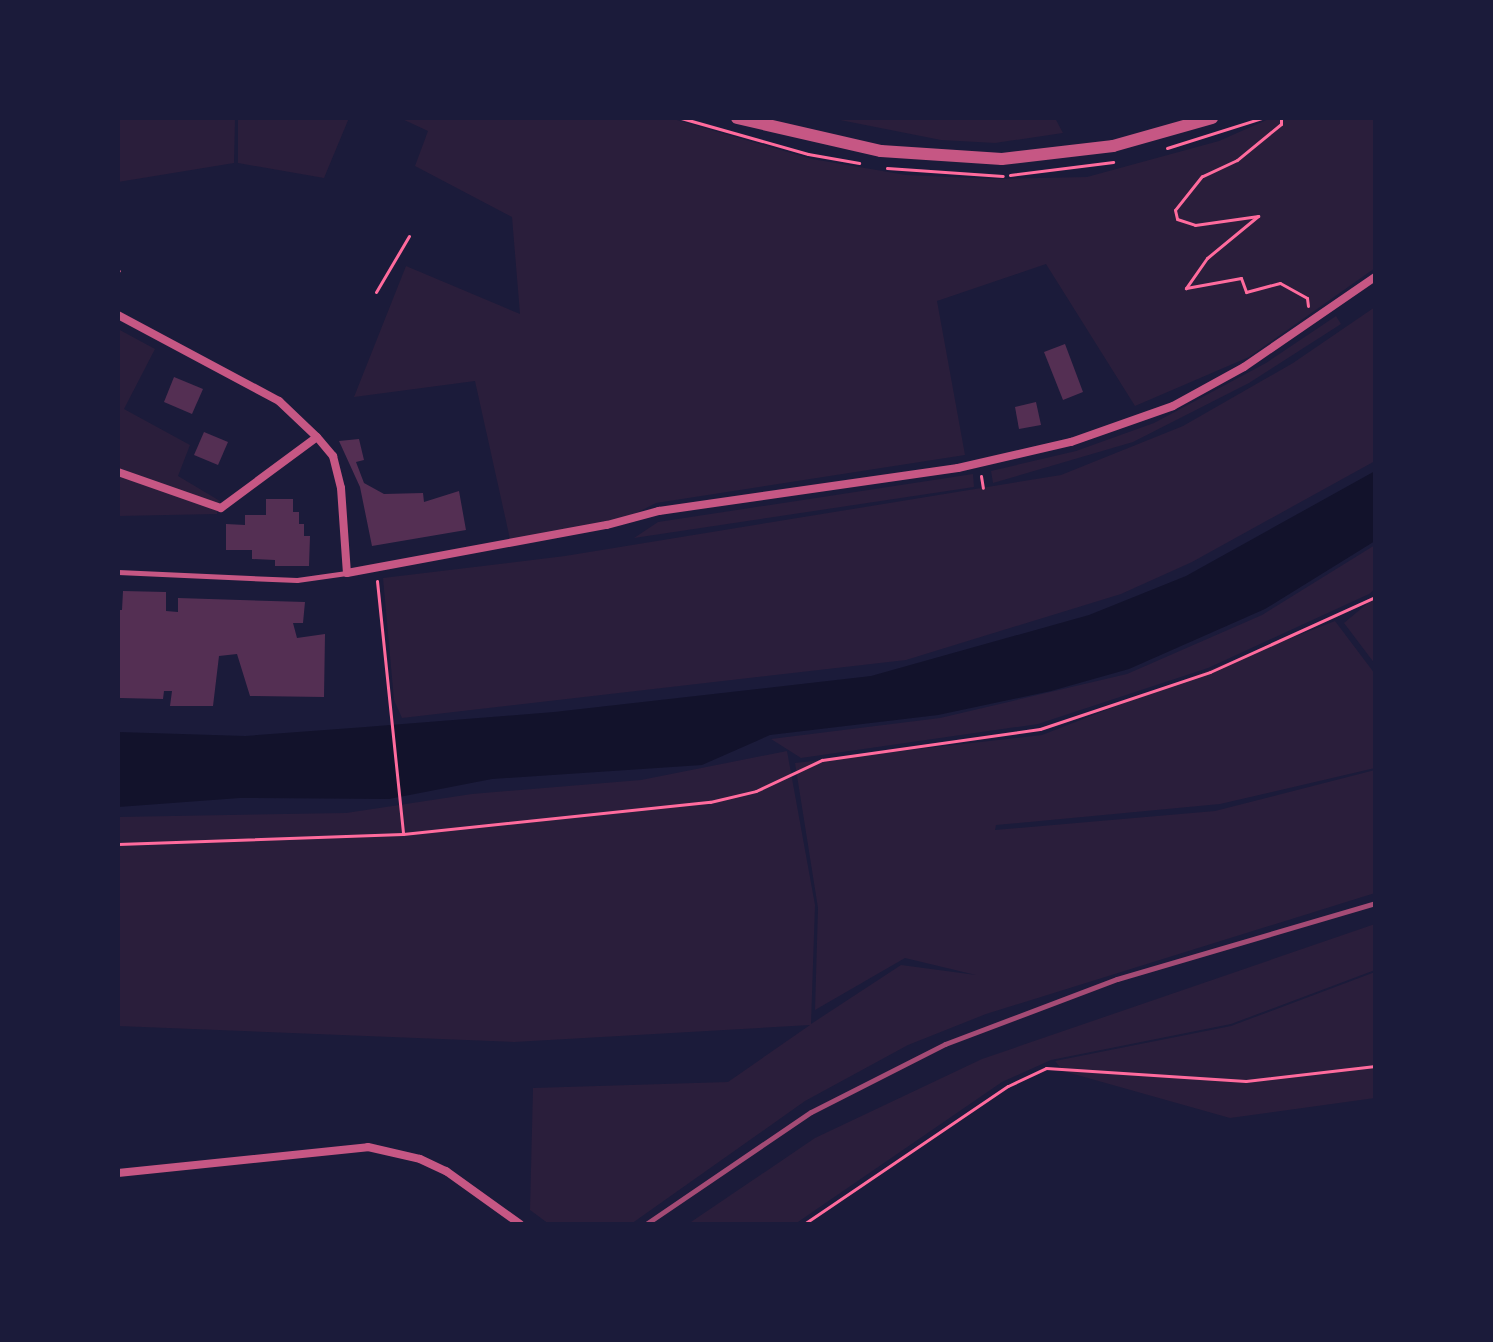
<!DOCTYPE html>
<html>
<head>
<meta charset="utf-8">
<style>
  body { margin:0 }
  #map { position:relative; width:1493px; height:1342px; overflow:hidden; background:#1b1b3a; font-family:"PT Sans",sans-serif }
  div>[style] { position:absolute }
  [style*='--x'] { left:calc(var(--x)*1px); top:calc(var(--y)*1px); width:calc(var(--w)*1px); rotate:calc(var(--a)*1deg) }
  .green>* { inset:0; background:#2a1e3b }
  .water>* { inset:0; background:#12122b }
  .building>* { inset:0; background:#542f53 }
  .path>* { height:3px; margin:-1.5px; padding:0 1.5px; transform-origin:1.5px; border-radius:1.5px; background:#ff6b9d }
  .service>* { height:5px; margin:-2.5px; padding:0 2.5px; transform-origin:2.5px; border-radius:2.5px; background:#c65784 }
  .minor>* { height:8px; margin:-4px; padding:0 4px; transform-origin:4px; border-radius:4px; background:#c65784 }
  .tertiary>* { height:12px; margin:-6px; padding:0 6px; transform-origin:6px; border-radius:6px; background:#c65784 }
  .rail>* { height:5px; margin:-2.5px; padding:0 2.5px; transform-origin:2.5px; border-radius:2.5px; background:#a44b75 }
  span { translate:-50% -50%; white-space:nowrap; text-align:center; line-height:1.15; -webkit-text-stroke:7px #1b1b3a; paint-order:stroke }
  .frame { position:absolute; inset:0; border:120px solid #1b1b3a; pointer-events:none }
</style>
</head>
<body>
<div id="map">
  <div class="green">
    <div style="clip-path:polygon(118px 118px,235px 118px,234px 163px,118px 182px)"></div>
    <div style="clip-path:polygon(238px 118px,349px 118px,324px 178px,238px 163px)"></div>
    <div style="clip-path:polygon(400px 118px,670px 118px,812px 159px,906px 175px,997px 179px,1087px 177px,1219px 141px,1271px 118px,1375px 118px,1375px 268px,1249px 357px,1135px 406px,1046px 264px,937px 301px,965px 455px,656px 503px,609px 527px,510px 539px,475px 381px,354px 397px,406px 266px,520px 314px,512px 217px,415px 166px,428px 131px)"></div>
    <div style="clip-path:polygon(830px 118px,1055px 118px,1063px 133px,995px 143px,941px 140px)"></div>
    <div style="clip-path:polygon(1375px 307px,1375px 461px,1192px 562px,1121px 594px,906px 660px,402px 718px,394px 700px,383px 578px,565px 556px,1061px 475px,1183px 426px,1293px 363px)"></div>
    <div style="clip-path:polygon(1336px 316px,1341px 324px,1249px 383px,1133px 442px,993px 483px,991px 471px,1076px 451px,1154px 423px,1266px 363px)"></div>
    <div style="clip-path:polygon(118px 329px,155px 349px,124px 409px,190px 445px,178px 476px,220px 501px,217px 514px,118px 516px)"></div>
    <div style="clip-path:polygon(973px 474px,974px 487px,634px 538px,658px 522px)"></div>
    <div style="clip-path:polygon(1375px 545px,1375px 589px,1369px 594px,1208px 668px,1038px 724px,801px 758px,771px 739px,940px 718px,1127px 674px,1262px 615px)"></div>
    <div style="clip-path:polygon(1375px 597px,1375px 664px,1344px 623px)"></div>
    <div style="clip-path:polygon(1335px 621px,1375px 674px,1375px 768px,1220px 804px,996px 825px,995px 830px,1215px 811px,1375px 770px,1375px 893px,986px 1014px,908px 1045px,805px 1101px,631px 1224px,549px 1224px,530px 1210px,533px 1088px,728px 1082px,810px 1025px,514px 1042px,118px 1026px,118px 817px,346px 813px,472px 794px,641px 780px,787px 751px,815px 905px,811px 1024px,901px 965px,976px 975px,905px 958px,815px 1010px,818px 908px,795px 763px,1042px 735px)"></div>
    <div style="clip-path:polygon(1375px 924px,1375px 970px,1231px 1024px,1051px 1060px,1002px 1082px,795px 1224px,688px 1224px,815px 1138px,982px 1059px)"></div>
    <div style="clip-path:polygon(1375px 972px,1375px 1098px,1230px 1118px,1063px 1071px,1055px 1061px,1231px 1026px)"></div>
  </div>
  <div class="water">
    <div style="clip-path:polygon(1375px 471px,1375px 541px,1265px 609px,1129px 669px,1051px 691px,938px 715px,770px 735px,702px 765px,492px 779px,389px 799px,240px 798px,118px 807px,118px 732px,245px 736px,365px 727px,554px 712px,871px 676px,1089px 615px,1186px 576px)"></div>
  </div>
  <div class="building">
    <div style="clip-path:polygon(1065px 344px,1083px 392px,1063px 400px,1044px 352px)"></div>
    <div style="clip-path:polygon(174px 377px,203px 389px,192px 414px,164px 402px)"></div>
    <div style="clip-path:polygon(1036px 402px,1041px 425px,1019px 429px,1015px 407px)"></div>
    <div style="clip-path:polygon(204px 432px,228px 442px,218px 465px,194px 455px)"></div>
    <div style="clip-path:polygon(359px 439px,364px 460px,356px 462px,364px 483px,384px 494px,423px 493px,424px 502px,459px 491px,466px 530px,372px 546px,360px 487px,339px 441px)"></div>
    <div style="clip-path:polygon(266px 499px,293px 499px,293px 512px,299px 512px,299px 524px,304px 524px,304px 536px,310px 536px,309px 566px,275px 566px,275px 560px,252px 559px,252px 550px,226px 550px,226px 524px,245px 525px,245px 515px,266px 515px)"></div>
    <div style="clip-path:polygon(123px 591px,166px 592px,166px 611px,178px 612px,178px 598px,305px 602px,303px 623px,293px 623px,297px 638px,325px 634px,324px 697px,250px 696px,237px 654px,219px 656px,213px 706px,170px 706px,172px 691px,164px 691px,163px 699px,120px 698px,118px 610px,122px 610px)"></div>
  </div>
  <div class="path">
    <div style="--x:681;--y:118;--w:132;--a:15.8"></div>
    <div style="--x:808;--y:154;--w:52;--a:10"></div>
    <div style="--x:1281;--y:118;--w:6;--a:90"></div>
    <div style="--x:1281;--y:124;--w:57;--a:140.7"></div>
    <div style="--x:1237;--y:160;--w:38;--a:155"></div>
    <div style="--x:1202;--y:176;--w:43;--a:128.5"></div>
    <div style="--x:1175;--y:210;--w:9;--a:77"></div>
    <div style="--x:1177;--y:219;--w:19;--a:18"></div>
    <div style="--x:1195;--y:225;--w:64;--a:-8.1"></div>
    <div style="--x:1258;--y:216;--w:66;--a:140.5"></div>
    <div style="--x:1207;--y:258;--w:37;--a:125"></div>
    <div style="--x:1186;--y:288;--w:56;--a:-10.3"></div>
    <div style="--x:1241;--y:278;--w:15;--a:70"></div>
    <div style="--x:1246;--y:292;--w:35;--a:-15"></div>
    <div style="--x:1280;--y:283;--w:31;--a:29"></div>
    <div style="--x:1307;--y:298;--w:8;--a:83"></div>
    <div style="--x:1167;--y:148;--w:100;--a:-17.5"></div>
    <div style="--x:887;--y:168;--w:116;--a:3.9"></div>
    <div style="--x:1010;--y:175;--w:104;--a:-7.2"></div>
    <div style="--x:118;--y:270;--w:1;--a:45"></div>
    <div style="--x:376;--y:292;--w:65;--a:-59.5"></div>
    <div style="--x:981;--y:476;--w:12;--a:81"></div>
    <div style="--x:377;--y:581;--w:254;--a:84.1"></div>
    <div style="--x:118;--y:844;--w:285;--a:-2"></div>
    <div style="--x:403;--y:834;--w:309;--a:-6"></div>
    <div style="--x:710;--y:802;--w:47;--a:-13.4"></div>
    <div style="--x:756;--y:791;--w:73;--a:-25.2"></div>
    <div style="--x:822;--y:760;--w:220;--a:-8.1"></div>
    <div style="--x:1040;--y:729;--w:179;--a:-18.5"></div>
    <div style="--x:1210;--y:672;--w:181;--a:-24.4"></div>
    <div style="--x:804;--y:1224;--w:246;--a:-34.1"></div>
    <div style="--x:1008;--y:1086;--w:42;--a:-25.3"></div>
    <div style="--x:1046;--y:1068;--w:200;--a:3.7"></div>
    <div style="--x:1246;--y:1081;--w:130;--a:-6.6"></div>
  </div>
  <div class="service">
    <div style="--x:118;--y:572;--w:179;--a:2.6"></div>
    <div style="--x:297;--y:580;--w:50;--a:-8"></div>
  </div>
  <div class="minor">
    <div style="--x:118;--y:315;--w:183;--a:28.1"></div>
    <div style="--x:279;--y:401;--w:52;--a:43.5"></div>
    <div style="--x:317;--y:437;--w:25;--a:50"></div>
    <div style="--x:333;--y:456;--w:33;--a:76"></div>
    <div style="--x:341;--y:488;--w:85;--a:86"></div>
    <div style="--x:347;--y:573;--w:264;--a:-10.5"></div>
    <div style="--x:607;--y:525;--w:54;--a:-15.1"></div>
    <div style="--x:659;--y:511;--w:302;--a:-8.2"></div>
    <div style="--x:958;--y:468;--w:116;--a:-13"></div>
    <div style="--x:1071;--y:442;--w:108;--a:-19.4"></div>
    <div style="--x:1173;--y:406;--w:81;--a:-28.8"></div>
    <div style="--x:1244;--y:367;--w:159;--a:-34.5"></div>
    <div style="--x:118;--y:472;--w:109;--a:19.3"></div>
    <div style="--x:221;--y:508;--w:119;--a:-36.5"></div>
    <div style="--x:118;--y:1173;--w:251;--a:-5.9"></div>
    <div style="--x:368;--y:1147;--w:53;--a:13"></div>
    <div style="--x:420;--y:1159;--w:29;--a:25"></div>
    <div style="--x:446;--y:1171;--w:91;--a:35.6"></div>
  </div>
  <div class="tertiary">
    <div style="--x:737;--y:118;--w:148;--a:12.9"></div>
    <div style="--x:881;--y:151;--w:121;--a:3.8"></div>
    <div style="--x:1002;--y:159;--w:112;--a:-6.7"></div>
    <div style="--x:1113;--y:146;--w:103;--a:-15.8"></div>
  </div>
  <div class="rail">
    <div style="--x:646;--y:1224;--w:199;--a:-34.2"></div>
    <div style="--x:811;--y:1112;--w:150;--a:-26.9"></div>
    <div style="--x:945;--y:1044;--w:184;--a:-20.7"></div>
    <div style="--x:1117;--y:979;--w:269;--a:-16.4"></div>
  </div>
  <div class="frame"></div>
</div>
</body>
</html>
